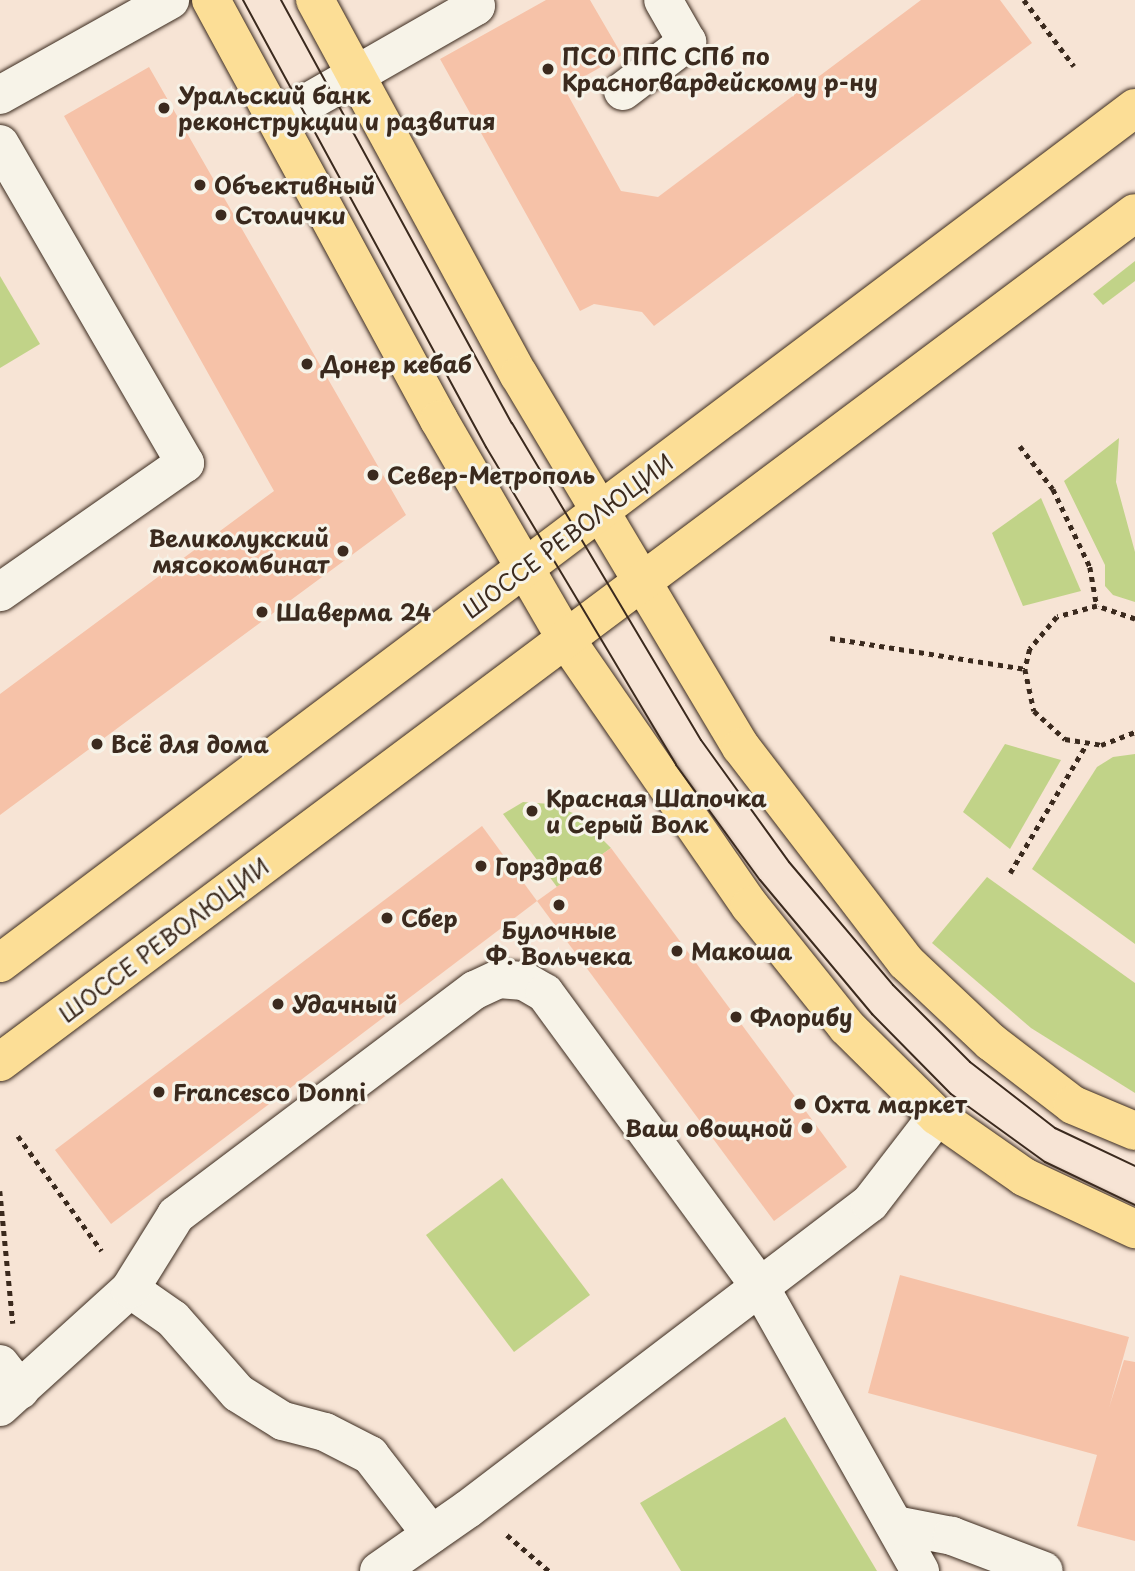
<!DOCTYPE html>
<html>
<head>
<meta charset="utf-8">
<style>
  body { margin:0 }
  #map { position:relative; width:1135px; height:1571px; overflow:hidden; background:#f7e4d5; font-family:"Playpen Sans",sans-serif }
  div>[style] { position:absolute }
  [style*='--x'] { left:calc(var(--x)*1px); top:calc(var(--y)*1px); width:calc(var(--w)*1px); rotate:calc(var(--a)*1deg) }
  .green>* { inset:0; background:#c1d388 }
  .building>* { inset:0; background:#f6c2a8 }
  .path>* { height:4.5px; margin-top:-2.25px; transform-origin:0; background:repeating-linear-gradient(90deg,#3b2a1e 0 5px,transparent 0 10px) }
  .roads { filter:drop-shadow(0 0 2px #3b2a1e) drop-shadow(0 0 2px #3b2a1e) }
  .minor>* { height:38px; margin:-19px; padding:0 19px; transform-origin:19px; border-radius:19px; background:#f7f3e8 }
  .major>* { height:38px; margin:-19px; padding:0 19px; transform-origin:19px; border-radius:19px; background:#fcde96 }
  .tram>* { height:2px; margin:-1px; padding:0 1px; transform-origin:1px; border-radius:1px; background:#3b2a1e }
  .dots>* { width:19px; height:19px; translate:-50% -50%; box-sizing:border-box; border:4px solid #f7f3e8; border-radius:50% }
  span { translate:-50% -50%; white-space:nowrap; text-align:center; line-height:1.15; -webkit-text-stroke:6px #f7f3e8; paint-order:stroke }
  .poi-label { font-size:23px; color:#3b2a1e; font-weight:700 }
  .left { translate:0 -50%; text-align:left }
  .right { translate:-100% -50%; text-align:right }
  .street-label { font-size:23px; color:#3b2a1e }
</style>
</head>
<body>
<div id="map">
  <div class="green">
    <div style="clip-path:polygon(1135px 261px,1135px 281px,1103px 305px,1093px 294px)"></div>
    <div style="clip-path:polygon(0 276px,40px 344px,0 368px)"></div>
    <div style="clip-path:polygon(1119px 438px,1116px 482px,1135px 552px,1135px 602px,1113px 595px,1105px 586px,1105px 565px,1064px 481px)"></div>
    <div style="clip-path:polygon(1041px 498px,1081px 591px,1023px 606px,992px 533px)"></div>
    <div style="clip-path:polygon(1005px 744px,1061px 760px,1010px 849px,963px 812px)"></div>
    <div style="clip-path:polygon(1135px 754px,1135px 944px,1032px 869px,1097px 767px,1113px 757px)"></div>
    <div style="clip-path:polygon(523px 802px,550px 804px,578px 815px,611px 848px,557px 887px,503px 814px)"></div>
    <div style="clip-path:polygon(987px 877px,1135px 983px,1135px 1093px,1031px 1028px,932px 943px)"></div>
    <div style="clip-path:polygon(502px 1178px,590px 1295px,514px 1352px,426px 1235px)"></div>
    <div style="clip-path:polygon(785px 1417px,877px 1571px,681px 1571px,640px 1503px)"></div>
  </div>
  <div class="building">
    <div style="clip-path:polygon(546px 0,590px 0,622px 55px,564px 88px,621px 191px,658px 197px,921px 0,1000px 0,1032px 43px,654px 326px,642px 312px,594px 304px,580px 311px,440px 59px)"></div>
    <div style="clip-path:polygon(149px 67px,406px 515px,0 815px,0 694px,274px 491px,64px 116px)"></div>
    <div style="clip-path:polygon(482px 826px,537px 901px,111px 1224px,55px 1150px)"></div>
    <div style="clip-path:polygon(611px 848px,847px 1167px,774px 1221px,537px 901px)"></div>
    <div style="clip-path:polygon(900px 1275px,1129px 1337px,1109px 1408px,1124px 1360px,1135px 1362px,1135px 1541px,1077px 1526px,1097px 1455px,868px 1393px)"></div>
  </div>
  <div class="path">
    <div style="--x:1024;--y:0;--w:83;--a:52.9"></div>
    <div style="--x:1020;--y:446;--w:54;--a:52.5"></div>
    <div style="--x:1053;--y:489;--w:86;--a:64.6"></div>
    <div style="--x:1090;--y:567;--w:40;--a:80"></div>
    <div style="--x:1135;--y:619;--w:40;--a:-161.1"></div>
    <div style="--x:1097;--y:606;--w:41;--a:164.6"></div>
    <div style="--x:1057;--y:617;--w:42;--a:130.2"></div>
    <div style="--x:1030;--y:649;--w:21;--a:104"></div>
    <div style="--x:1025;--y:669;--w:43;--a:77.9"></div>
    <div style="--x:1034;--y:711;--w:42;--a:42.1"></div>
    <div style="--x:1065;--y:739;--w:36;--a:9"></div>
    <div style="--x:1101;--y:745;--w:36;--a:-21"></div>
    <div style="--x:830;--y:638;--w:197;--a:9"></div>
    <div style="--x:1010;--y:873;--w:149;--a:-59.3"></div>
    <div style="--x:18;--y:1136;--w:142;--a:53.9"></div>
    <div style="--x:0;--y:1191;--w:133;--a:84.4"></div>
    <div style="--x:507;--y:1535;--w:55;--a:40.6"></div>
  </div>
  <div class="roads">
    <div class="minor">
      <div style="--x:623;--y:91;--w:81;--a:-37.4"></div>
      <div style="--x:687;--y:42;--w:48;--a:-119.7"></div>
      <div style="--x:0;--y:95;--w:195;--a:-29.2"></div>
      <div style="--x:277;--y:120;--w:229;--a:-29.8"></div>
      <div style="--x:476;--y:6;--w:7;--a:-117"></div>
      <div style="--x:0;--y:144;--w:369;--a:59.9"></div>
      <div style="--x:185;--y:463;--w:226;--a:145.1"></div>
      <div style="--x:130;--y:1289;--w:52;--a:34.9"></div>
      <div style="--x:173;--y:1319;--w:98;--a:48.7"></div>
      <div style="--x:238;--y:1393;--w:53;--a:31.9"></div>
      <div style="--x:283;--y:1421;--w:43;--a:14.7"></div>
      <div style="--x:325;--y:1432;--w:51;--a:27.1"></div>
      <div style="--x:370;--y:1455;--w:100;--a:52.3"></div>
      <div style="--x:0;--y:1364;--w:33;--a:52"></div>
      <div style="--x:0;--y:1407;--w:176;--a:-42.2"></div>
      <div style="--x:130;--y:1289;--w:87;--a:-58.1"></div>
      <div style="--x:176;--y:1215;--w:374;--a:-37"></div>
      <div style="--x:475;--y:990;--w:26;--a:-25"></div>
      <div style="--x:499;--y:979;--w:25;--a:5"></div>
      <div style="--x:524;--y:981;--w:24;--a:30"></div>
      <div style="--x:545;--y:993;--w:364;--a:53.8"></div>
      <div style="--x:760;--y:1287;--w:326;--a:60.6"></div>
      <div style="--x:895;--y:1525;--w:58;--a:10.9"></div>
      <div style="--x:952;--y:1536;--w:98;--a:20.8"></div>
      <div style="--x:379;--y:1571;--w:108;--a:-34.9"></div>
      <div style="--x:468;--y:1509;--w:505;--a:-37.28"></div>
      <div style="--x:870;--y:1203;--w:110;--a:-52.4"></div>
    </div>
    <div class="major">
      <div style="--x:211;--y:0;--w:478;--a:61.5"></div>
      <div style="--x:439;--y:420;--w:255;--a:59.9"></div>
      <div style="--x:567;--y:641;--w:322;--a:55.4"></div>
      <div style="--x:750;--y:906;--w:155;--a:51.3"></div>
      <div style="--x:847;--y:1027;--w:127;--a:44.7"></div>
      <div style="--x:937;--y:1116;--w:106;--a:35"></div>
      <div style="--x:1024;--y:1177;--w:123;--a:25.1"></div>
      <div style="--x:315;--y:0;--w:427;--a:61.5"></div>
      <div style="--x:519;--y:375;--w:433;--a:59.2"></div>
      <div style="--x:741;--y:747;--w:271;--a:52.5"></div>
      <div style="--x:906;--y:962;--w:117;--a:43.3"></div>
      <div style="--x:991;--y:1042;--w:103;--a:37.5"></div>
      <div style="--x:1073;--y:1105;--w:67;--a:22.8"></div>
      <div style="--x:0;--y:963;--w:1421;--a:-36.99"></div>
      <div style="--x:0;--y:1062;--w:1417;--a:-36.8"></div>
    </div>
  </div>
  <div class="tram">
    <div style="--x:243;--y:0;--w:509;--a:61.47"></div>
    <div style="--x:486;--y:447;--w:370;--a:59.1"></div>
    <div style="--x:676;--y:765;--w:142;--a:53.9"></div>
    <div style="--x:760;--y:880;--w:175;--a:50.1"></div>
    <div style="--x:872;--y:1014;--w:112;--a:45.4"></div>
    <div style="--x:951;--y:1094;--w:116;--a:35.9"></div>
    <div style="--x:1045;--y:1162;--w:100;--a:25.5"></div>
    <div style="--x:281;--y:0;--w:482;--a:61.4"></div>
    <div style="--x:512;--y:423;--w:369;--a:59.2"></div>
    <div style="--x:701;--y:740;--w:150;--a:54.2"></div>
    <div style="--x:789;--y:862;--w:161;--a:49.8"></div>
    <div style="--x:893;--y:985;--w:109;--a:45"></div>
    <div style="--x:970;--y:1062;--w:108;--a:37.8"></div>
    <div style="--x:1055;--y:1128;--w:89;--a:25.4"></div>
  </div>
  <div class="dots">
    <div style="left:548px;top:69px;background:#3b2a1e"></div>
    <div style="left:164px;top:108px;background:#3b2a1e"></div>
    <div style="left:200px;top:185px;background:#3b2a1e"></div>
    <div style="left:221px;top:215px;background:#3b2a1e"></div>
    <div style="left:307px;top:364px;background:#3b2a1e"></div>
    <div style="left:373px;top:475px;background:#3b2a1e"></div>
    <div style="left:343px;top:551px;background:#3b2a1e"></div>
    <div style="left:262px;top:612px;background:#3b2a1e"></div>
    <div style="left:97px;top:744px;background:#3b2a1e"></div>
    <div style="left:532px;top:811px;background:#3b2a1e"></div>
    <div style="left:481px;top:866px;background:#3b2a1e"></div>
    <div style="left:559px;top:905px;background:#3b2a1e"></div>
    <div style="left:387px;top:918px;background:#3b2a1e"></div>
    <div style="left:677px;top:951px;background:#3b2a1e"></div>
    <div style="left:278px;top:1004px;background:#3b2a1e"></div>
    <div style="left:736px;top:1017px;background:#3b2a1e"></div>
    <div style="left:159px;top:1092px;background:#3b2a1e"></div>
    <div style="left:800px;top:1104px;background:#3b2a1e"></div>
    <div style="left:807px;top:1128px;background:#3b2a1e"></div>
  </div>
  <div class="poi-label">
    <span class="left" style="left:562px;top:69px">ПСО ППС СПб по<br>Красногвардейскому р-ну</span>
    <span class="left" style="left:178px;top:108px">Уральский банк<br>реконструкции и развития</span>
    <span class="left" style="left:214px;top:185px">Объективный</span>
    <span class="left" style="left:235px;top:215px">Столички</span>
    <span class="left" style="left:321px;top:364px">Донер кебаб</span>
    <span class="left" style="left:387px;top:475px">Север-Метрополь</span>
    <span class="right" style="left:329px;top:551px">Великолукский<br>мясокомбинат</span>
    <span class="left" style="left:276px;top:612px">Шаверма 24</span>
    <span class="left" style="left:111px;top:744px">Всё для дома</span>
    <span class="left" style="left:546px;top:811px">Красная Шапочка<br>и Серый Волк</span>
    <span class="left" style="left:495px;top:866px">Горздрав</span>
    <span class="left" style="left:401px;top:918px">Сбер</span>
    <span style="left:559px;top:943px">Булочные<br>Ф. Вольчека</span>
    <span class="left" style="left:691px;top:951px">Макоша</span>
    <span class="left" style="left:292px;top:1004px">Удачный</span>
    <span class="left" style="left:750px;top:1017px">Флорибу</span>
    <span class="left" style="left:173px;top:1092px">Francesco Donni</span>
    <span class="left" style="left:814px;top:1104px">Охта маркет</span>
    <span class="right" style="left:793px;top:1128px">Ваш овощной</span>
  </div>
  <div class="street-label">
    <span style="left:568px;top:536px;rotate:-37deg">ШОССЕ РЕВОЛЮЦИИ</span>
    <span style="left:164px;top:940px;rotate:-37deg">ШОССЕ РЕВОЛЮЦИИ</span>
  </div>
</div>
</body>
</html>
